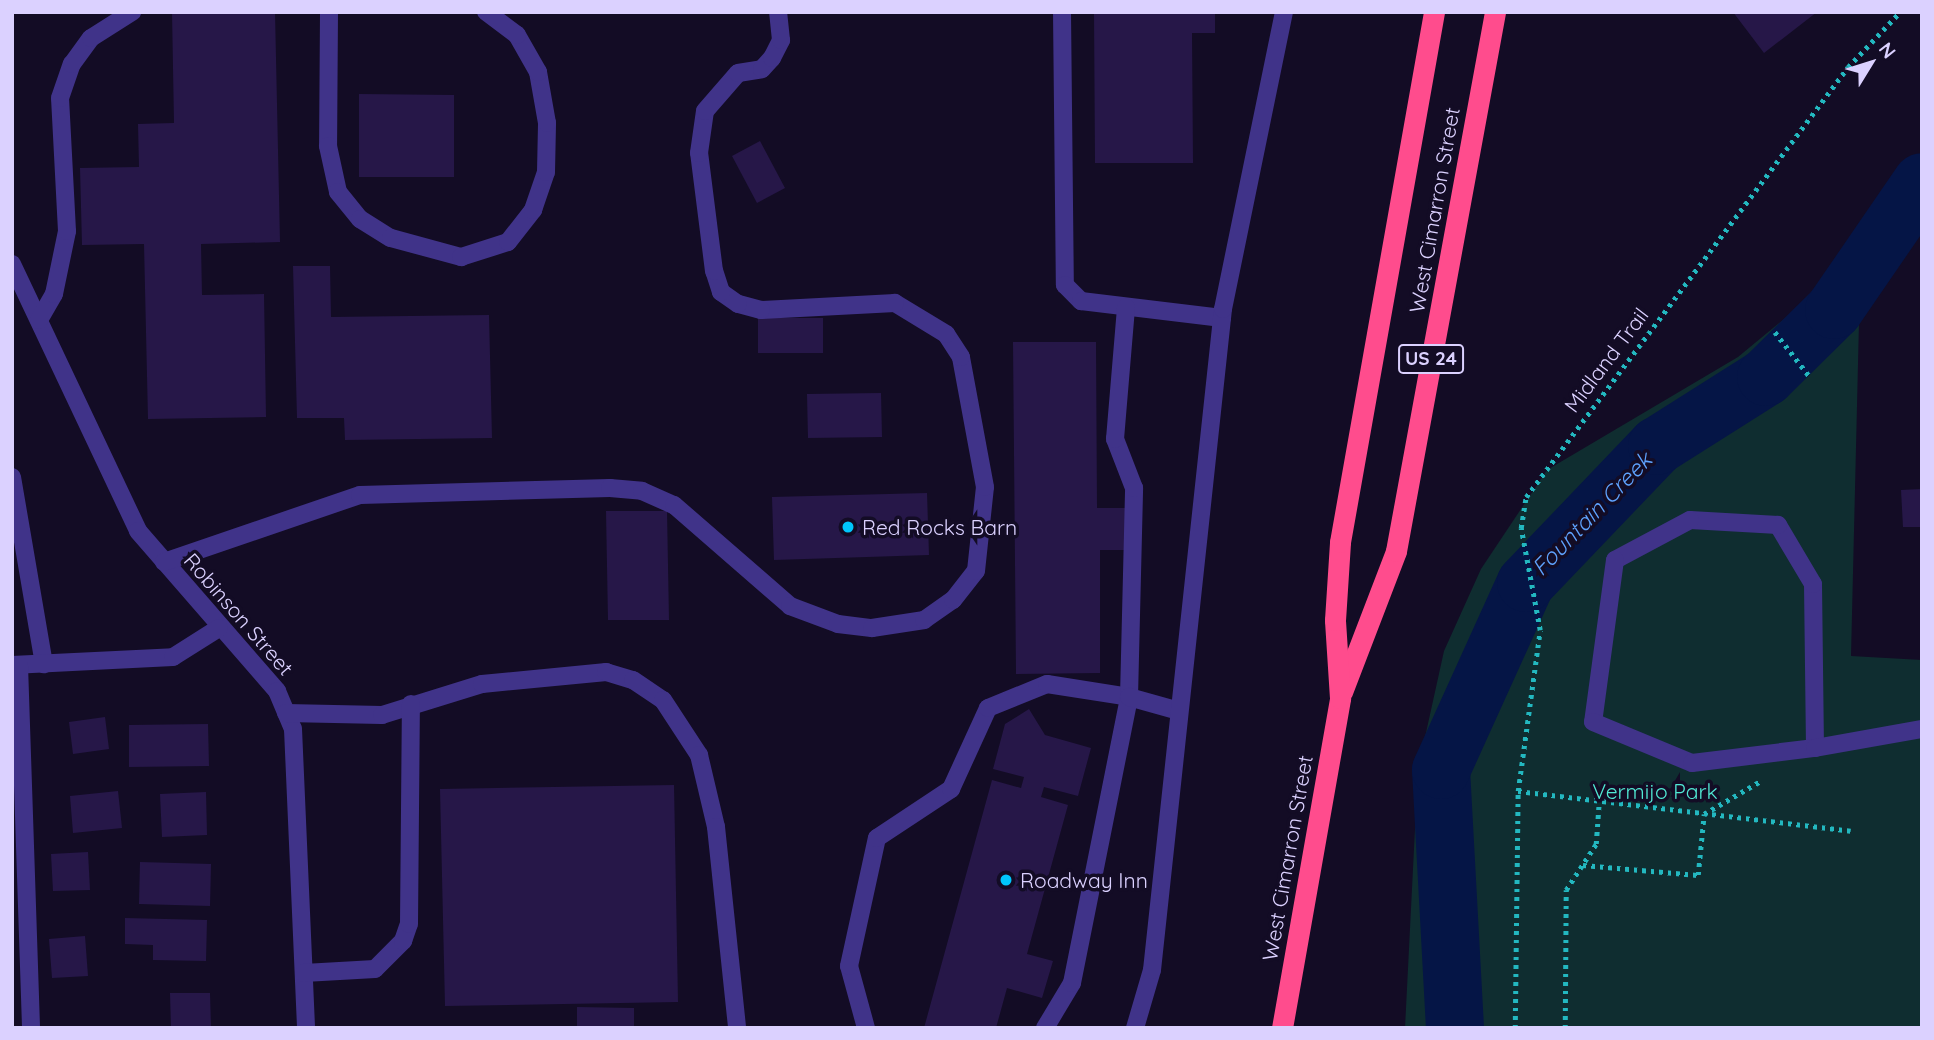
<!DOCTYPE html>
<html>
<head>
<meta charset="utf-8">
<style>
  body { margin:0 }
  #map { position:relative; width:1934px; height:1040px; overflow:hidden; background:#130c25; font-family:Quicksand,sans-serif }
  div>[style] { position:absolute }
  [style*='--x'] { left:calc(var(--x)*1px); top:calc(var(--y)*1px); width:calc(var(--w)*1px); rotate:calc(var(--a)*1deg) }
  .green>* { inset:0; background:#0f2d30 }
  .river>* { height:58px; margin:-29px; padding:0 29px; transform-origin:29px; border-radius:29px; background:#051546 }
  .building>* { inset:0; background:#261748 }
  .path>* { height:4.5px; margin-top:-2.25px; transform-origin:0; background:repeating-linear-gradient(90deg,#23b8c0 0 3.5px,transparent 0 8.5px) }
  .minor>* { height:18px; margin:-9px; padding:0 9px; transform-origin:9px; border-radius:9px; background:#403389 }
  .highway>* { height:21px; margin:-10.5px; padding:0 10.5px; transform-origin:10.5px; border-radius:10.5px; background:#ff4c8d }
  .dots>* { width:19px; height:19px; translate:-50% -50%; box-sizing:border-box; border:4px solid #130c25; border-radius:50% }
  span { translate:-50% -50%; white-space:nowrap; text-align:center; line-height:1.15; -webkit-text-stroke:7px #130c25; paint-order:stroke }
  .shield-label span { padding:2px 5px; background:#130c25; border:2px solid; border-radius:5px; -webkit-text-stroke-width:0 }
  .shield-label { font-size:19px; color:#dbd1ff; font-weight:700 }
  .street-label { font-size:21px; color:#dbd1ff }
  .poi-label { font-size:21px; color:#dbd1ff }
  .left { translate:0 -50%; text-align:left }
  .park-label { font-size:21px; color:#51ead5 }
  .water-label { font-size:23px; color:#5fa3ff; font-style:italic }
  .frame { position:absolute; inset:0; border:14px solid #dbd1ff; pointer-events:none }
  .north { position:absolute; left:1836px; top:28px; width:70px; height:70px; -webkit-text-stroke:5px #130c25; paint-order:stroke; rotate:52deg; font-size:19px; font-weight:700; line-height:28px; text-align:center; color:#dbd1ff }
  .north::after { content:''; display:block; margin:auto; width:24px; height:32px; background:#dbd1ff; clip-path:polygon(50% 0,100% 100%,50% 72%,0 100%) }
</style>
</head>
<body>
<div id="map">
  <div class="green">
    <div style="clip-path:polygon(1861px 239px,1851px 656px,1922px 660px,1922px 1028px,1405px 1028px,1418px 769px,1444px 651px,1481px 569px,1547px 470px,1738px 357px,1819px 290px)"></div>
  </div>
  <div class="river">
    <div style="--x:1455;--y:1028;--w:258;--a:-93.1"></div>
    <div style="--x:1441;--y:770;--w:205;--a:-65.6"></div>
    <div style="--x:1526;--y:583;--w:190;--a:-46.3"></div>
    <div style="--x:1657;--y:446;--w:129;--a:-32.3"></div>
    <div style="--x:1766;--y:377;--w:95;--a:-44.6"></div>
    <div style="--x:1834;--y:310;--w:155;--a:-55.5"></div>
  </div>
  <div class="building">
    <div style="clip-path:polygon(172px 12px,275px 12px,280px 242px,201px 244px,202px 295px,264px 294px,266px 417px,148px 419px,144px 244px,82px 245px,80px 168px,139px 167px,138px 124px,174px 123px)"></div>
    <div style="clip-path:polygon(1094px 12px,1215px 12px,1215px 33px,1192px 33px,1193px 163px,1095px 163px)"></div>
    <div style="clip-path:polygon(1733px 12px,1817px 12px,1764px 53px)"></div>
    <div style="clip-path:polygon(359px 94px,454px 95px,454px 177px,359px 177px)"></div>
    <div style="clip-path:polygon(760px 141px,785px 188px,757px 203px,732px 156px)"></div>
    <div style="clip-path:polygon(293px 266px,330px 266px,331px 317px,489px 315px,492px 438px,345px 440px,344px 418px,297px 418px)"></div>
    <div style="clip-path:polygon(758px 318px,823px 318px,823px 353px,758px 353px)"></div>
    <div style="clip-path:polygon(1013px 342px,1096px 342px,1097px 508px,1125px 508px,1125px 550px,1100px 550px,1100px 673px,1016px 674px)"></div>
    <div style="clip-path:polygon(881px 393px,882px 437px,808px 438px,807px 394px)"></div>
    <div style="clip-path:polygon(1922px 489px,1922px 527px,1903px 527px,1901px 490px)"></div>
    <div style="clip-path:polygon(927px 493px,929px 555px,774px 560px,772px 497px)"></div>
    <div style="clip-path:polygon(606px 511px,667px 511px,669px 620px,608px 620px)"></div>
    <div style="clip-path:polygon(1029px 709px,1045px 735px,1091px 748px,1078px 796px,1044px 787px,1041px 797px,1068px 805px,1027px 954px,1053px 961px,1042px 998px,1007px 988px,996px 1028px,924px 1028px,992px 780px,1021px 788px,1024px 777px,993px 769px,1005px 724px)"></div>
    <div style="clip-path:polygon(105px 717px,109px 749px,73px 754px,69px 722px)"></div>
    <div style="clip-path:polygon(208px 724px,209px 766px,129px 767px,129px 725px)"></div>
    <div style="clip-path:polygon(674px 785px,678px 1002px,445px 1006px,440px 789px)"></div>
    <div style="clip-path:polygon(118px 791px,122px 828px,73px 833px,70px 796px)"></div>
    <div style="clip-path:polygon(206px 792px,207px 835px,162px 837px,160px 794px)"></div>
    <div style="clip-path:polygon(88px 852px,90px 890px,53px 891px,51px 854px)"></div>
    <div style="clip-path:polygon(140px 862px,211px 864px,210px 906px,139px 904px)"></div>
    <div style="clip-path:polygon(125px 918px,207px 920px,206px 961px,153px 960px,153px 945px,125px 944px)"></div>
    <div style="clip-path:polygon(85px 936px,88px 976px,52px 978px,49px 939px)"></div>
    <div style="clip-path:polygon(170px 993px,210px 993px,211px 1028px,171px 1028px)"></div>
    <div style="clip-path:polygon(577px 1007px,634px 1008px,634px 1028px,577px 1028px)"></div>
  </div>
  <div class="path">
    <div style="--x:1775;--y:332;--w:57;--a:52.1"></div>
    <div style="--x:1518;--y:791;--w:335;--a:6.8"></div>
    <div style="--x:1583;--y:865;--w:115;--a:5"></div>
    <div style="--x:1698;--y:875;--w:61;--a:-84.4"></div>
    <div style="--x:1704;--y:814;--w:64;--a:-30.2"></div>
    <div style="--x:1515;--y:1028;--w:237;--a:-89.3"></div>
    <div style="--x:1518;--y:791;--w:162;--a:-82.2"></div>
    <div style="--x:1540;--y:630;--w:104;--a:-100.6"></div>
    <div style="--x:1521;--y:528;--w:31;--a:-81"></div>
    <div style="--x:1526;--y:497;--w:537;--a:-53.17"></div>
    <div style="--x:1848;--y:67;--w:76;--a:-46.6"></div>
    <div style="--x:1565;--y:1028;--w:138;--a:-89.6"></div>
    <div style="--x:1566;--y:890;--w:55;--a:-56.9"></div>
    <div style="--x:1596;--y:844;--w:42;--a:-85.9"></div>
  </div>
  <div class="minor">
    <div style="--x:329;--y:12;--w:134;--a:90.4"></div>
    <div style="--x:328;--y:146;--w:47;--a:77.7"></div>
    <div style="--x:338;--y:192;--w:35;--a:51"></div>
    <div style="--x:360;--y:219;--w:36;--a:32"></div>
    <div style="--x:391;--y:238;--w:73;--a:15.2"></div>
    <div style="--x:461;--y:257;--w:49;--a:-17.7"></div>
    <div style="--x:508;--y:242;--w:41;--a:-52"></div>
    <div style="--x:533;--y:210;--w:40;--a:-71.1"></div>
    <div style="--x:546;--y:172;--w:49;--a:-88.8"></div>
    <div style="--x:547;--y:123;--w:52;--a:-100"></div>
    <div style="--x:538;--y:72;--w:43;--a:-119.6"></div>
    <div style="--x:517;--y:35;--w:39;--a:-143"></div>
    <div style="--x:1062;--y:12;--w:273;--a:89.4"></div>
    <div style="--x:1065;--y:285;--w:23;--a:45"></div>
    <div style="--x:1081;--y:301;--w:142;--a:6.9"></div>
    <div style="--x:12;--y:264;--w:295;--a:64.7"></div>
    <div style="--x:138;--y:531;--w:212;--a:49"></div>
    <div style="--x:277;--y:691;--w:41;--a:67.2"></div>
    <div style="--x:293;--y:729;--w:299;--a:87.5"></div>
    <div style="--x:39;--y:320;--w:30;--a:-60"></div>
    <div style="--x:54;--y:294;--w:64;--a:-78.3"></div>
    <div style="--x:67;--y:231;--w:133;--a:-93"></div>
    <div style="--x:60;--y:98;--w:36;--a:-71"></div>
    <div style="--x:72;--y:64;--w:32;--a:-54"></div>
    <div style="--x:91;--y:38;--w:49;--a:-32.4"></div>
    <div style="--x:12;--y:477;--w:190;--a:80.3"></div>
    <div style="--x:164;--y:562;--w:207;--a:-18.9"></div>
    <div style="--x:360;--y:495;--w:250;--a:-1.6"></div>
    <div style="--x:610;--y:488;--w:32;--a:5"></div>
    <div style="--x:642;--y:491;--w:35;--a:24"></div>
    <div style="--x:674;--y:505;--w:154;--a:41"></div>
    <div style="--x:790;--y:606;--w:51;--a:20.6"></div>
    <div style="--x:838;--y:624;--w:34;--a:7"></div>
    <div style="--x:872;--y:628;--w:53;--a:-8.7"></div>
    <div style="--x:924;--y:620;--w:35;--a:-35"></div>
    <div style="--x:953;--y:600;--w:37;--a:-52"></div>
    <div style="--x:976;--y:571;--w:84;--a:-83.9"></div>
    <div style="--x:985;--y:487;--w:132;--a:-100.5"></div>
    <div style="--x:961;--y:357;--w:27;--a:-123"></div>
    <div style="--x:946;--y:334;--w:60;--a:-148.7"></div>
    <div style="--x:895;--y:303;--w:134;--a:177"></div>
    <div style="--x:761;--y:310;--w:24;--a:-165"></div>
    <div style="--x:738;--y:304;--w:21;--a:-145"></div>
    <div style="--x:721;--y:292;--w:22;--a:-108"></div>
    <div style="--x:714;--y:271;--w:119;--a:-97.2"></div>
    <div style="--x:699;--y:153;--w:42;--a:-81.9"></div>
    <div style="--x:705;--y:111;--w:50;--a:-49"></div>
    <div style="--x:738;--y:73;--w:24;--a:-9"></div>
    <div style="--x:762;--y:69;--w:15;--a:-48"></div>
    <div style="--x:772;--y:58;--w:20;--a:-63"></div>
    <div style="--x:781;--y:40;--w:28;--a:-96"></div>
    <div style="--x:12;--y:665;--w:161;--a:-2.8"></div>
    <div style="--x:173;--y:657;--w:54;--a:-32.2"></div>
    <div style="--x:19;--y:665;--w:363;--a:88.1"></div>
    <div style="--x:286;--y:713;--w:96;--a:1.2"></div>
    <div style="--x:382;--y:715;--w:105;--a:-17.2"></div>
    <div style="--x:482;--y:684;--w:125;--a:-5.5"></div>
    <div style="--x:606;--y:672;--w:28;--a:17"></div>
    <div style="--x:633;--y:680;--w:36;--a:34"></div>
    <div style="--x:663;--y:700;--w:66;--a:56.8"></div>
    <div style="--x:699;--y:755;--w:74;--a:76.7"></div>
    <div style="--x:716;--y:827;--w:202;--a:84"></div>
    <div style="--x:1815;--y:748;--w:164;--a:-90.7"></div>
    <div style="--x:1813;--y:584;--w:69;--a:-120.7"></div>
    <div style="--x:1778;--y:525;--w:88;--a:-176.7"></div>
    <div style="--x:1690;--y:520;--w:85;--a:151.9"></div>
    <div style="--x:1615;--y:560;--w:163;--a:97.7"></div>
    <div style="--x:1593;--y:722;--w:107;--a:22.5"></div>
    <div style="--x:1692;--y:763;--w:124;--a:-7"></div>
    <div style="--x:1815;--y:748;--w:109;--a:-10.1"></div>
    <div style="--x:304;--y:973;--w:71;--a:-3.2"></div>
    <div style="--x:375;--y:969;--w:40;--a:-45"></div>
    <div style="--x:403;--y:941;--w:18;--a:-71"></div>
    <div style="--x:409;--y:924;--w:220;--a:-89.5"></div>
    <div style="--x:866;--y:1028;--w:64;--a:-105.3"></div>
    <div style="--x:849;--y:966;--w:131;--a:-77.7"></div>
    <div style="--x:877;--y:838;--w:89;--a:-33.5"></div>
    <div style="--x:951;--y:789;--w:89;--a:-65.4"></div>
    <div style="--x:988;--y:708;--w:64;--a:-22.1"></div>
    <div style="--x:1047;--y:684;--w:83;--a:9"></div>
    <div style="--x:1129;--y:697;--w:209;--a:-88.6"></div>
    <div style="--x:1134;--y:488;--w:53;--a:-111.2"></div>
    <div style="--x:1115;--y:439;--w:132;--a:-85.2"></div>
    <div style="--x:1045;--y:1028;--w:52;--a:-59"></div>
    <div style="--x:1072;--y:983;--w:292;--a:-78.7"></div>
    <div style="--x:1129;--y:697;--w:52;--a:15.6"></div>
    <div style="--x:1135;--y:1028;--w:60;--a:-73.7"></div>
    <div style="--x:1152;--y:970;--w:665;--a:-83.87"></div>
    <div style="--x:1223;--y:309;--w:303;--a:-78.4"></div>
  </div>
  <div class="highway">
    <div style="--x:1342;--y:692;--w:151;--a:-69"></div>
    <div style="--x:1396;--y:551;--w:548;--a:-79.59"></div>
    <div style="--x:1282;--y:1028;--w:335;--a:-80"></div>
    <div style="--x:1340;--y:698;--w:78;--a:-93.7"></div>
    <div style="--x:1335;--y:620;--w:78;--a:-86.3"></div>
    <div style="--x:1340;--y:542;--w:538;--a:-79.94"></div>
  </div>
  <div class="dots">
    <div style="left:848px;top:527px;background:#00c6fc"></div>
    <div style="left:1006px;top:880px;background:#00c6fc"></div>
  </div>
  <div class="shield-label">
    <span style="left:1431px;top:359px">US 24</span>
  </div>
  <div class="street-label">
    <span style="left:1434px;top:210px;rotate:-80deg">West Cimarron Street</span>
    <span style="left:1606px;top:360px;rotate:-53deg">Midland Trail</span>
    <span style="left:239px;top:614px;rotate:49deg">Robinson Street</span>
    <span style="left:1287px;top:858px;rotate:-80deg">West Cimarron Street</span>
  </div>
  <div class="poi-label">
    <span class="left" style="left:862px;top:527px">Red Rocks Barn</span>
    <span class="left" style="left:1020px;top:880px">Roadway Inn</span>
  </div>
  <div class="park-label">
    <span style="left:1655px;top:791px">Vermijo Park</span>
  </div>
  <div class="water-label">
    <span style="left:1592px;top:514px;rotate:-46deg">Fountain Creek</span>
  </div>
  <div class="frame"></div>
  <div class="north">N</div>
</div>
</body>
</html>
